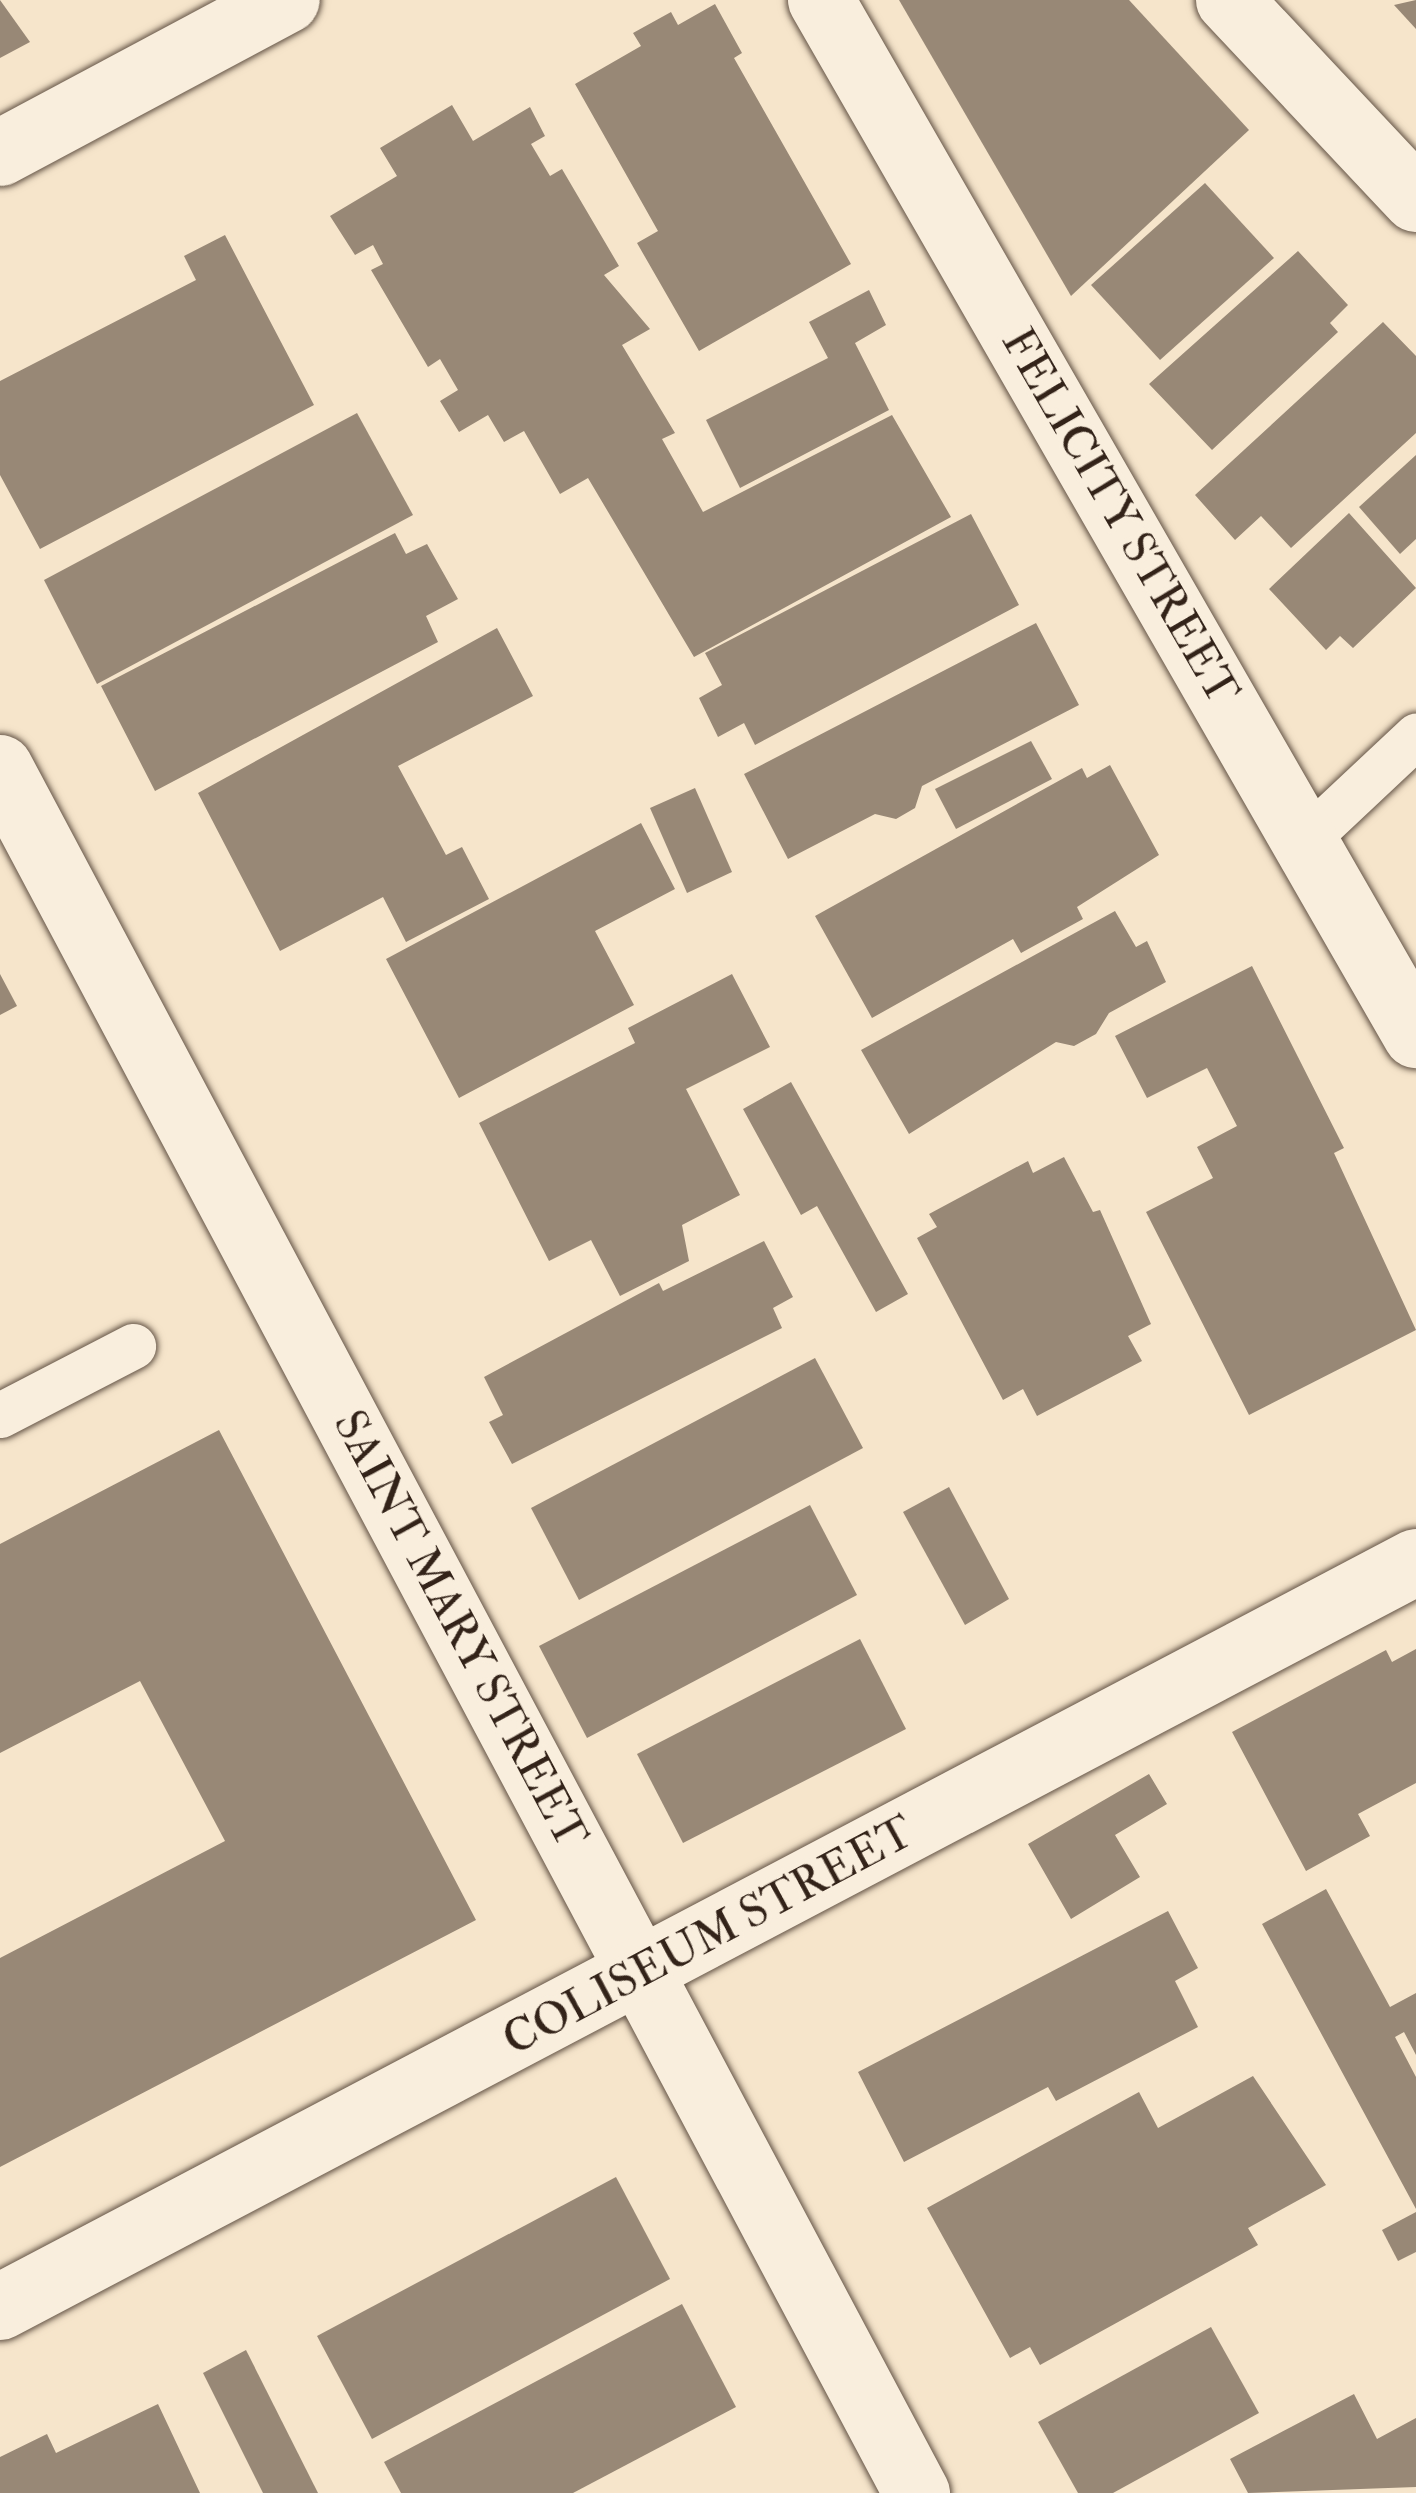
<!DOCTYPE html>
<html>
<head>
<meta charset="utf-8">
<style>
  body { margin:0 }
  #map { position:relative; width:1416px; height:2493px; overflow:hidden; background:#f6e5cb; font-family:"IM FELL Double Pica",serif }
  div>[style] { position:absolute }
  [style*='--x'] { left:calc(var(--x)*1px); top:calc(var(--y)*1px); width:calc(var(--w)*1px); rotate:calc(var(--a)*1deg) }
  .building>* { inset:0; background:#988876 }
  .roads { filter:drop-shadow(0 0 3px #645446) drop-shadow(0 0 3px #645446) }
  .lane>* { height:45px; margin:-22.5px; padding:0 22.5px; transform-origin:22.5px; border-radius:22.5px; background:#f9eedd }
  .street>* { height:66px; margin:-33px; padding:0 33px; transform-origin:33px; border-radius:33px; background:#f9eedd }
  span { translate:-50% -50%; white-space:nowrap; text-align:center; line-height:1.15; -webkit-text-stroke:10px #f9eedd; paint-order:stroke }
  .street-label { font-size:45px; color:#332319 }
</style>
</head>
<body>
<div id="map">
  <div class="building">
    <div style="clip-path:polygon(0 0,30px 42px,0 58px)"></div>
    <div style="clip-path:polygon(899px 0,1129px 0,1249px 130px,1071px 296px)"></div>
    <div style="clip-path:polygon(1416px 0,1416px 29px,1394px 5px)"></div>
    <div style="clip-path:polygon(715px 4px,742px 53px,734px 58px,851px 264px,699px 351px,637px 243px,658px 231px,575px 84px,641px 46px,633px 33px,671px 12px,678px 25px)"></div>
    <div style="clip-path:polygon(452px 105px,473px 141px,530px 107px,545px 136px,531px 144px,550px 176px,562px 169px,619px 266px,604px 275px,650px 329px,622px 345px,675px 433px,662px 439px,703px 512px,892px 415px,951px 517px,694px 657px,588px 478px,560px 494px,524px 431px,504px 442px,488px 415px,459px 432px,440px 401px,458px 390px,440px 359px,428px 367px,371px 270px,383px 264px,373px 245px,355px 255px,330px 216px,397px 176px,380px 148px)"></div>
    <div style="clip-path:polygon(1205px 183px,1274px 258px,1160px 360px,1091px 285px)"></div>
    <div style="clip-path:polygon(225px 235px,314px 405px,40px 549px,0 475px,0 381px,196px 280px,184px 256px)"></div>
    <div style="clip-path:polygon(1298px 251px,1348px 305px,1330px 323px,1338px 332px,1212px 450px,1149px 384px)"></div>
    <div style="clip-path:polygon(869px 290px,886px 325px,855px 343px,889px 410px,740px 488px,706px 420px,828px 358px,809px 322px)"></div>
    <div style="clip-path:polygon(1383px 322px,1416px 356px,1416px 433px,1291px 548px,1261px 516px,1235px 540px,1195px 495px)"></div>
    <div style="clip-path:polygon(357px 413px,413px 515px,97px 684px,44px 580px)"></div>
    <div style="clip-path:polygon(1416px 455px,1416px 539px,1400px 554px,1359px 507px)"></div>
    <div style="clip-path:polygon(1349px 513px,1416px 588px,1353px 648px,1340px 636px,1326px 650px,1269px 589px)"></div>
    <div style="clip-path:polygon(971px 514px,1019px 605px,755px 745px,744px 723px,718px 737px,699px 698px,722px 685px,705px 653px)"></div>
    <div style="clip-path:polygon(395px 533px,406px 554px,427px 544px,458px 599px,426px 616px,438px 642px,155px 791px,101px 686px)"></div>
    <div style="clip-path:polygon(1036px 623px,1079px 705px,922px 786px,915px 808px,896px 819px,875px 814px,788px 859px,744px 774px)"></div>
    <div style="clip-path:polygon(497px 628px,533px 696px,398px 766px,446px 855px,462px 847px,489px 899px,406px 942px,383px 897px,280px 951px,198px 793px)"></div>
    <div style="clip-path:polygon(1031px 741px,1052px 779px,956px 829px,935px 789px)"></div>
    <div style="clip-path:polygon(1110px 765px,1159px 855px,1077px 907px,1083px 919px,1021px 953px,1013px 939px,872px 1018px,815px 916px,1082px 768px,1087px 778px)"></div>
    <div style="clip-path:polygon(695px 788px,732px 872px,687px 893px,650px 808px)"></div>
    <div style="clip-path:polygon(641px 823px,675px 889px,595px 931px,634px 1005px,459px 1098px,386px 959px)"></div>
    <div style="clip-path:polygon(1115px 911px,1136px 947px,1147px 941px,1166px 982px,1109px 1013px,1096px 1034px,1074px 1046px,1056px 1042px,909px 1134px,861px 1050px)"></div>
    <div style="clip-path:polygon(1252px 966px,1344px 1148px,1334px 1153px,1416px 1330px,1249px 1415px,1146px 1212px,1213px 1178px,1197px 1147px,1237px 1126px,1207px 1068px,1147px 1098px,1115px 1036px)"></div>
    <div style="clip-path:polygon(0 974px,17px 1006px,0 1015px)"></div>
    <div style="clip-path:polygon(732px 974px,770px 1047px,686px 1089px,740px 1195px,682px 1225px,689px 1261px,620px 1296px,591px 1240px,549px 1261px,479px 1123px,635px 1043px,628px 1028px)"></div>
    <div style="clip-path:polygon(791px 1082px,908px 1294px,876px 1312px,817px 1206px,801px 1215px,743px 1109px)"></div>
    <div style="clip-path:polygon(1064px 1157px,1093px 1212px,1100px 1210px,1151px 1324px,1128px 1336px,1142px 1361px,1037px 1416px,1023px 1389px,1003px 1400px,917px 1238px,937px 1227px,929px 1214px,1028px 1161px,1033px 1173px)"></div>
    <div style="clip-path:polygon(764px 1241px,793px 1297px,773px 1308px,782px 1328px,512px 1464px,489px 1422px,503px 1415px,484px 1377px,659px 1283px,663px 1291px)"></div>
    <div style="clip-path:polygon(815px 1358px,863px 1448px,579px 1600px,531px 1508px)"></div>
    <div style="clip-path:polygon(219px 1430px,476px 1920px,0 2167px,0 1958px,225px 1841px,140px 1681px,0 1753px,0 1544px)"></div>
    <div style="clip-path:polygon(949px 1487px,1009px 1599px,965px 1625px,903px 1512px)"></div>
    <div style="clip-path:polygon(810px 1505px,857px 1595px,587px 1738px,539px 1646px)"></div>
    <div style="clip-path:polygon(860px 1639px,906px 1729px,683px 1843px,637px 1754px)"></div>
    <div style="clip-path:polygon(1416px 1649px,1416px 1783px,1358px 1814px,1370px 1836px,1306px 1871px,1232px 1732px,1386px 1650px,1392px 1662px)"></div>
    <div style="clip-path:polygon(1149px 1774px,1167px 1804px,1115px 1835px,1140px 1877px,1071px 1919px,1028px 1844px)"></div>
    <div style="clip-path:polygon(1326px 1889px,1390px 2007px,1416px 1993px,1416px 2055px,1404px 2032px,1395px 2037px,1416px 2077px,1416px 2209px,1262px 1924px)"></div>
    <div style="clip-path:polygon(1168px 1911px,1198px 1968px,1175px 1981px,1198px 2027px,1056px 2101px,1048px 2087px,904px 2162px,858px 2072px)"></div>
    <div style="clip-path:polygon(1253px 2076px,1326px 2185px,1248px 2228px,1258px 2245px,1040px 2365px,1030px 2347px,1010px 2358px,927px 2208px,1139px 2092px,1158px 2128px)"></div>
    <div style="clip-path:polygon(616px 2177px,670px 2279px,372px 2439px,317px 2336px)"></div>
    <div style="clip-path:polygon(1416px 2212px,1416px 2252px,1398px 2261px,1382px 2230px)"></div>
    <div style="clip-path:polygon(682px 2304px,736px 2407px,573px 2493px,401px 2493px,384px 2462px)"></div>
    <div style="clip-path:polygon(1211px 2327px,1259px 2413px,1113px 2493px,1078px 2493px,1038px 2422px)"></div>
    <div style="clip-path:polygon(246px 2350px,318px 2493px,263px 2493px,203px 2373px)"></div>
    <div style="clip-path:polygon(1354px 2394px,1377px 2439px,1416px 2418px,1416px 2487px,1248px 2493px,1230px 2459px)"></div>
    <div style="clip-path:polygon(158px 2404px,200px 2493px,0 2493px,0 2457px,47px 2434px,56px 2453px)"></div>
  </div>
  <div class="roads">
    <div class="lane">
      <div style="--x:1304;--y:841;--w:154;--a:-43.2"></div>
      <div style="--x:0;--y:1415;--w:150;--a:-27.4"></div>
    </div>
    <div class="street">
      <div style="--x:821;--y:0;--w:1194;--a:60.11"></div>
      <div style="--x:1229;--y:0;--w:273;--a:46.8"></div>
      <div style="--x:0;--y:153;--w:325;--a:-28.1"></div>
      <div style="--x:0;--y:768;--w:1954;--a:62.01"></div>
      <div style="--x:0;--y:2307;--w:1600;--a:-27.75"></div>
    </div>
  </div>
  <div class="street-label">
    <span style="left:1119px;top:517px;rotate:60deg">FELICITY STREET</span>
    <span style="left:459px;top:1630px;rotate:62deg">SAINT MARY STREET</span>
    <span style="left:709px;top:1937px;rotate:-28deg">COLISEUM STREET</span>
  </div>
</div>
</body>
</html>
